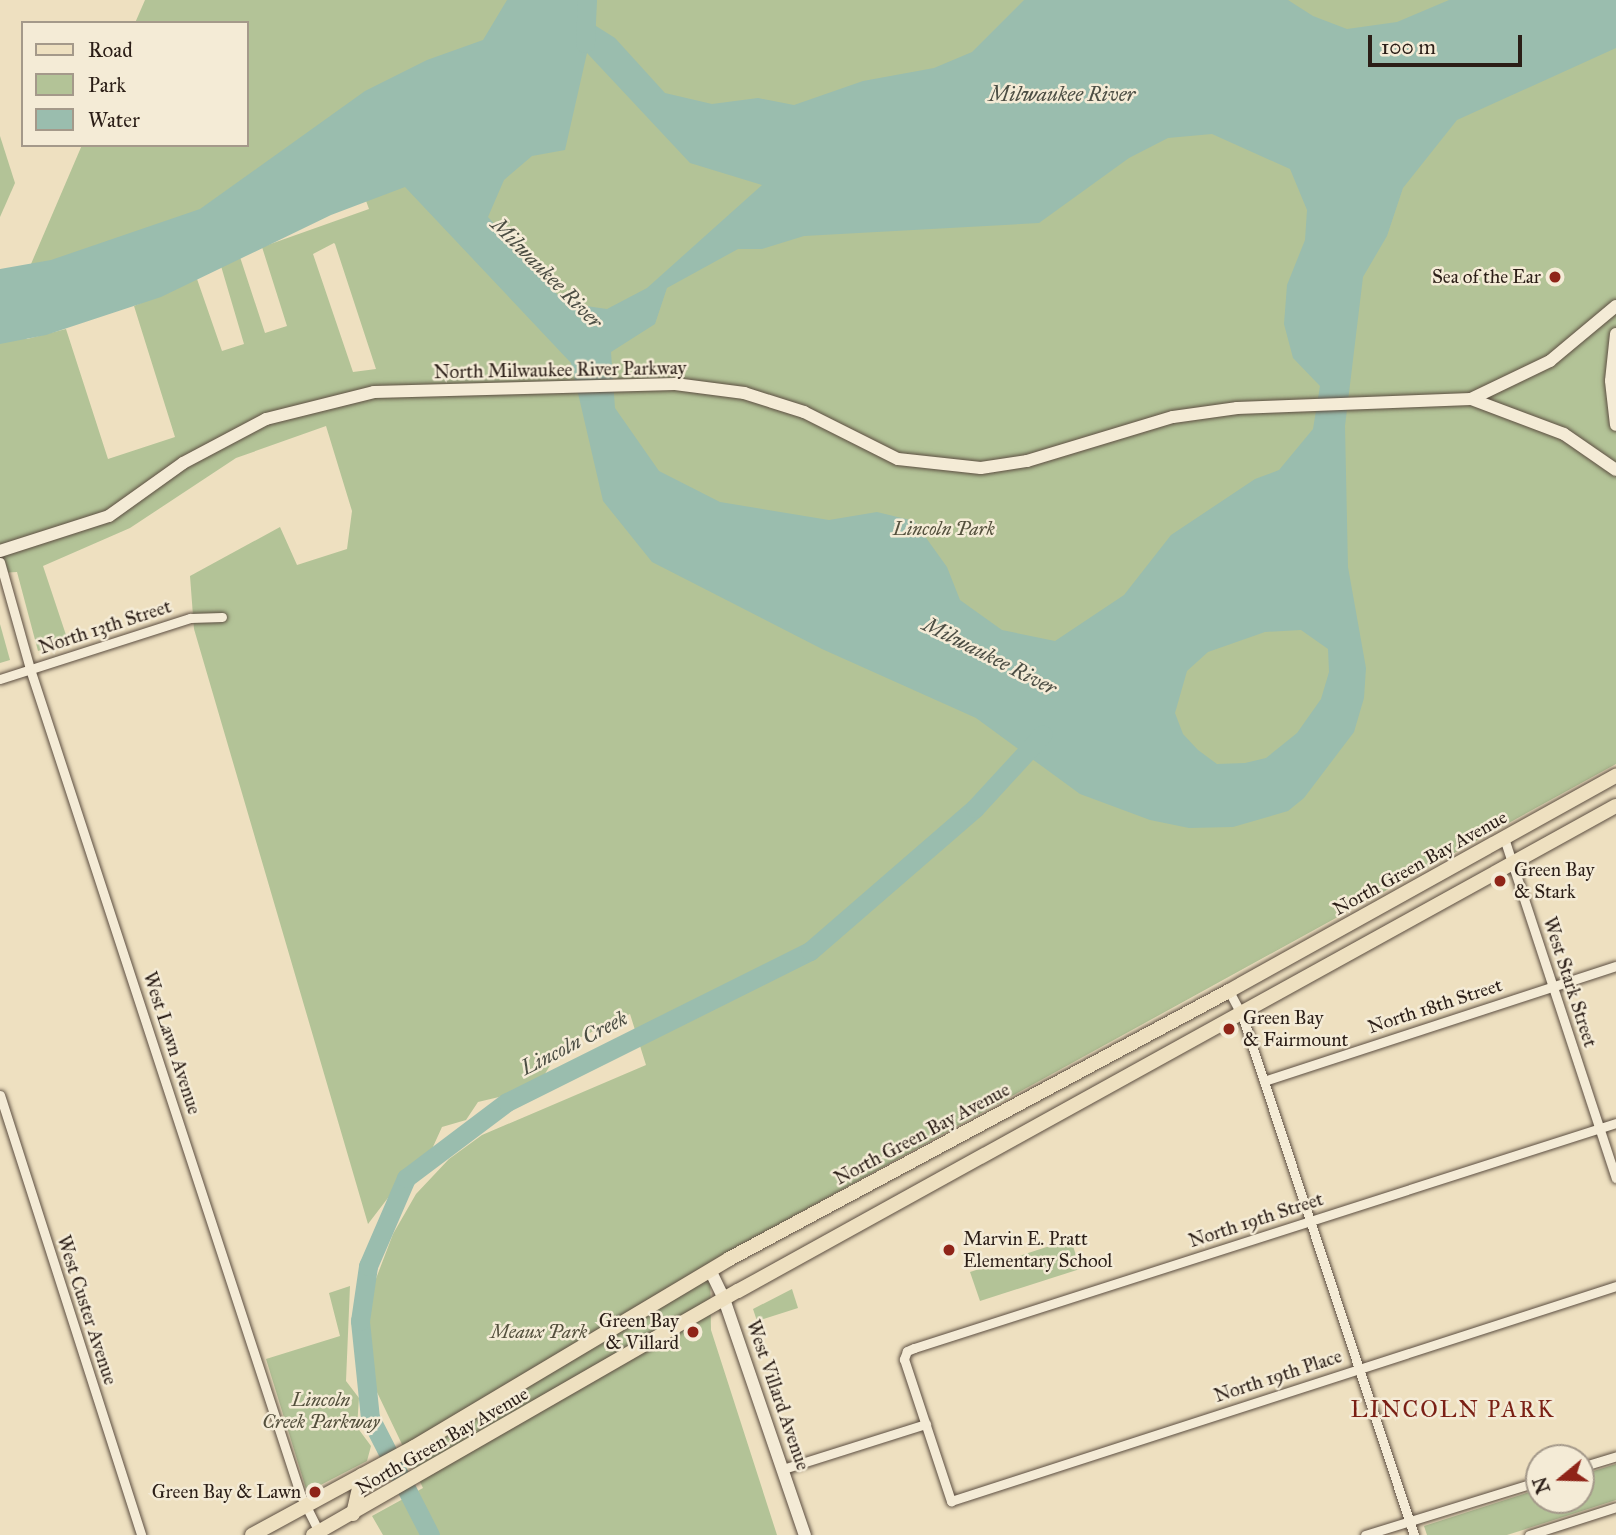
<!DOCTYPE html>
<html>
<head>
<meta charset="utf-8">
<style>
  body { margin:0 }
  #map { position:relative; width:1616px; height:1535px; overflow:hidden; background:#eee0c0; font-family:"IM FELL Great Primer",serif }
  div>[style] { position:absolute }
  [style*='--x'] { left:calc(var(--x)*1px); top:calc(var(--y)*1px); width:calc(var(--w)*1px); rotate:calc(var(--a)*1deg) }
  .green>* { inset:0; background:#b3c397 }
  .water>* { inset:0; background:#9abdae }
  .river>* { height:19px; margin:-9.5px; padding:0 9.5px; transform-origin:9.5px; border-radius:9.5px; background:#9abdae }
  .roads { filter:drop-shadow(0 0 2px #5c4e41) drop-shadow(0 0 2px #5c4e41) }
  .street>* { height:9px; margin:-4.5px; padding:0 4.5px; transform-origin:4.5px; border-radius:4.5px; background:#f4ebd6 }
  .secondary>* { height:12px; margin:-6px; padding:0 6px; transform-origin:6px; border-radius:6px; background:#f4ebd6 }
  .primary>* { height:14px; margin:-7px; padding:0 7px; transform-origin:7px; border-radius:7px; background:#eee0c0 }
  .dots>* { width:19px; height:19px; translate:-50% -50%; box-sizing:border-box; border:4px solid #f4ebd6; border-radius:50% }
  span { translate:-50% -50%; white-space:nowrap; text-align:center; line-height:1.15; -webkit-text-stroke:5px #f4ebd6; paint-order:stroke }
  .poi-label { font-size:19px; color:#2b1e17 }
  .right { translate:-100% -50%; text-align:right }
  .left { translate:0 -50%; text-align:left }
  .street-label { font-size:19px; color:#2b1e17 }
  .park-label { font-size:19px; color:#54503d; font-style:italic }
  .water-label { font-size:21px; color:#4c4e44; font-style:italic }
  .quarter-label { font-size:23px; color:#7a1f14; letter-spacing:2px }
  .legend { position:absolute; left:21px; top:21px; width:228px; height:126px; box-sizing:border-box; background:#f4ebd6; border:2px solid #a4998a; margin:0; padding:9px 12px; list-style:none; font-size:21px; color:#2b1e17 }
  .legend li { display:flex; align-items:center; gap:14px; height:35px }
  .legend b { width:35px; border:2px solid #a4998a }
  .north { position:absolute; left:1525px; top:1444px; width:70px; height:70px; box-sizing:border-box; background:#f4ebd6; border:2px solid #a4998a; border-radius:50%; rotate:251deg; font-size:19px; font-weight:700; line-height:28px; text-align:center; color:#2b1e17 }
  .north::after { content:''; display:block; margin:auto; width:24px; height:32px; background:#8f2418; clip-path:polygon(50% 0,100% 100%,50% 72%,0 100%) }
  .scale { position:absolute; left:1368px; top:35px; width:154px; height:32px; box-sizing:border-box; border:4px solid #2b1e17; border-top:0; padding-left:9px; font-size:21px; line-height:24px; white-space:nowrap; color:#2b1e17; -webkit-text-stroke:5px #f4ebd6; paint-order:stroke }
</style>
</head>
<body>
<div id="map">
  <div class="green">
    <div style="clip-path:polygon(evenodd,145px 0,1616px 0,1616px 764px,710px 1262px,711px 1330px,777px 1535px,383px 1535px,372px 1516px,423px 1488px,375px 1388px,366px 1349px,369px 1297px,393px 1234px,416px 1194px,449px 1159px,482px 1135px,646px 1065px,630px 1014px,562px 1046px,543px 1077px,499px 1097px,478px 1102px,466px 1120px,442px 1127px,432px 1149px,407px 1173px,368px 1224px,194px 629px,190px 576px,280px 527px,297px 565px,347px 549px,352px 511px,326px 426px,236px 458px,130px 528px,43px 566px,68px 641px,38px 651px,17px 572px,0 573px,0 312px,27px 339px,66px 329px,108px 459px,175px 437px,134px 306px,197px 279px,222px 351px,244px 344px,221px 266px,240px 257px,265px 333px,287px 326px,262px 247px,369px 209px,365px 198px,25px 278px,82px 145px,247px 145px,247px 23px,135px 23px,145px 0,334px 243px,335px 244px,376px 369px,353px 372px,313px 254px,334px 243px)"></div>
    <div style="clip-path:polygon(0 136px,15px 183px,0 217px)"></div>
    <div style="clip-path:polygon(0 624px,10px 660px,0 663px)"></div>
    <div style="clip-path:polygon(1071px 1239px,1080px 1269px,980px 1301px,970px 1272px)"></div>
    <div style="clip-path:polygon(350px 1286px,346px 1381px,359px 1398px,357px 1427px,371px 1446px,367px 1461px,307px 1492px,266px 1359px,340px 1336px,329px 1293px)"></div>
    <div style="clip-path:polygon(792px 1289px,798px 1308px,757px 1321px,753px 1309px)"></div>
    <div style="clip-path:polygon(1616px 1464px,1616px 1500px,1507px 1535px,1427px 1535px,1424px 1526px,1539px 1489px,1539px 1500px,1581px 1500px,1581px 1475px)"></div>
  </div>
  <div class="water">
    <div style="clip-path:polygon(evenodd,507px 0,590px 0,585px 19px,615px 38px,665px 93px,712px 104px,758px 98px,794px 105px,863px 81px,934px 68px,972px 52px,1024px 0,1288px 0,1313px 16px,1347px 29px,1397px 22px,1449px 0,1616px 0,1616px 48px,1457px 120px,1403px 188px,1387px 236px,1363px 277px,1345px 426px,1348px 567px,1366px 668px,1364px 698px,1354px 732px,1304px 798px,1288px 811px,1233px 827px,1189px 828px,1150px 820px,1080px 794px,976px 718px,822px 649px,652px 562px,603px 501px,571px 363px,405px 187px,331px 215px,161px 297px,46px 335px,0 344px,0 269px,51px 260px,200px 209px,365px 91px,427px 60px,483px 40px,507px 0,587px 53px,690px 163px,762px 185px,647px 288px,607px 309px,565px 303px,488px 217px,504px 180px,532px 156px,565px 150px,587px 53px,507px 0,1212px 134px,1290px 169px,1307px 210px,1305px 240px,1287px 285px,1284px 324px,1293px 358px,1320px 386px,1313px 429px,1279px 470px,1255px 479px,1171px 535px,1124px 595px,1055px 641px,1002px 630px,960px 600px,947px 567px,914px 521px,877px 512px,829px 520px,720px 502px,659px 471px,615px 408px,611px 352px,655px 324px,667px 288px,738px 249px,762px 249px,804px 236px,1039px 223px,1129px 158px,1168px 138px,1212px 134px,507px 0,1301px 630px,1328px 649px,1329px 672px,1321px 699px,1297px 733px,1266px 758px,1245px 763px,1217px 764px,1198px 750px,1183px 734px,1175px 713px,1187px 671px,1208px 652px,1265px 632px,1301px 630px)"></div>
  </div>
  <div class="river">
    <div style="--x:585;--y:43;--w:43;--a:-87.3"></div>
    <div style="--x:430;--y:1535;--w:131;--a:-117.1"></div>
    <div style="--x:370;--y:1418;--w:98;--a:-95.9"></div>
    <div style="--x:360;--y:1321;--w:56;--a:-81.7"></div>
    <div style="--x:368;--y:1266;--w:96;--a:-66.6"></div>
    <div style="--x:406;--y:1178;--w:126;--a:-37"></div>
    <div style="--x:507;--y:1102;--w:339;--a:-26.5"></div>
    <div style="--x:810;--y:951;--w:218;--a:-40.9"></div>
    <div style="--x:975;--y:808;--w:100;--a:-47.4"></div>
  </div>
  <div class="roads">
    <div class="street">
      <div style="--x:0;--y:562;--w:111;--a:74.3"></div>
      <div style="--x:30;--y:669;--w:870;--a:71.86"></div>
      <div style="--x:301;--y:1496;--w:40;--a:63.4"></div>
      <div style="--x:0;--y:679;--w:200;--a:-17.8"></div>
      <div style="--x:190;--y:618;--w:32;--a:-2"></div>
      <div style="--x:1504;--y:838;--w:358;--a:71.8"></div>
      <div style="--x:1229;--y:991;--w:27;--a:62"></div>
      <div style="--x:1242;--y:1015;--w:548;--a:71.7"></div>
      <div style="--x:1264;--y:1081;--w:370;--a:-18.1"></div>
      <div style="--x:0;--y:1095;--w:462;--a:72.2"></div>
      <div style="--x:1616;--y:1123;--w:737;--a:162.23"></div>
      <div style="--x:914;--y:1348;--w:8;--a:157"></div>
      <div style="--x:907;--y:1351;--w:9;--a:111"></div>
      <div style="--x:904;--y:1359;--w:150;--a:71.7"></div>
      <div style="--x:951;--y:1501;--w:699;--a:-17.92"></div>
      <div style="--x:1581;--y:1467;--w:37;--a:-17"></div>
      <div style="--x:783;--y:1469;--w:150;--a:-17.5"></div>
      <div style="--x:1365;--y:1535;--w:182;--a:-17.2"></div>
      <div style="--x:1529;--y:1535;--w:91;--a:-17.8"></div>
    </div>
    <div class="secondary">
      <div style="--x:1616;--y:334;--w:47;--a:96.1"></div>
      <div style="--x:1611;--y:381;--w:44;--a:83.5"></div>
      <div style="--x:1471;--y:399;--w:88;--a:-25.7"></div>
      <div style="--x:1550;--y:361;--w:86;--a:-39.8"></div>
      <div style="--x:0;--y:551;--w:114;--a:-17.8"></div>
      <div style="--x:109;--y:516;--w:91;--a:-35.6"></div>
      <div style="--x:183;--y:463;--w:94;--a:-27.9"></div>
      <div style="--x:266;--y:419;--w:111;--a:-14"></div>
      <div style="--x:374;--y:392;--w:301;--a:-1.5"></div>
      <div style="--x:675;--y:384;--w:70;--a:7.4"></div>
      <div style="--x:744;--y:393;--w:63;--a:17.6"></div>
      <div style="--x:804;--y:412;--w:105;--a:26.6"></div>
      <div style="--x:898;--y:459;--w:83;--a:6.2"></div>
      <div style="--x:981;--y:468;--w:47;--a:-8.7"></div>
      <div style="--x:1027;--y:461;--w:152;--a:-16.8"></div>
      <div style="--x:1173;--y:417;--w:65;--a:-8"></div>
      <div style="--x:1237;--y:408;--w:234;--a:-2.2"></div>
      <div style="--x:1471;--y:399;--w:99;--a:20.6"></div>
      <div style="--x:1564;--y:434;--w:63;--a:34.7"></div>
      <div style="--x:710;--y:1270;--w:32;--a:64"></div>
      <div style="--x:724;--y:1299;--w:250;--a:71.1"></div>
    </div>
    <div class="primary">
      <div style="--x:353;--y:1514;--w:40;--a:-77"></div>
      <div style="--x:252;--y:1535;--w:184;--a:-28.5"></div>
      <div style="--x:414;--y:1447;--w:367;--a:-30.8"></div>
      <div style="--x:729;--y:1259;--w:567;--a:-28.19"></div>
      <div style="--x:1229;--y:991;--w:443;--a:-29.1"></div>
      <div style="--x:313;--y:1535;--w:490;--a:-29.9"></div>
      <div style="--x:738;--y:1291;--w:1003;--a:-28.92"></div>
    </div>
  </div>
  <div class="dots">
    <div style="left:1555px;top:277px;background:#8f2418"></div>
    <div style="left:1500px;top:881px;background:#8f2418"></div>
    <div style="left:1229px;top:1029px;background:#8f2418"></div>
    <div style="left:949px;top:1250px;background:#8f2418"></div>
    <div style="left:693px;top:1332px;background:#8f2418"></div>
    <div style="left:315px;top:1492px;background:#8f2418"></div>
  </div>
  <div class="poi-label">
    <span class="right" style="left:1541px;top:277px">Sea of the Ear</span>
    <span class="left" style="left:1514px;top:881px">Green Bay<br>&amp; Stark</span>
    <span class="left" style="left:1243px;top:1029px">Green Bay<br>&amp; Fairmount</span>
    <span class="left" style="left:963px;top:1250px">Marvin E. Pratt<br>Elementary School</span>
    <span class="right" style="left:679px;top:1332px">Green Bay<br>&amp; Villard</span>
    <span class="right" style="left:301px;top:1492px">Green Bay &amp; Lawn</span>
  </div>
  <div class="street-label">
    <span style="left:560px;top:370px;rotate:-1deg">North Milwaukee River Parkway</span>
    <span style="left:105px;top:627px;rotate:-18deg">North 13th Street</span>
    <span style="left:1420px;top:863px;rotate:-29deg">North Green Bay Avenue</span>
    <span style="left:1570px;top:982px;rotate:72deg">West Stark Street</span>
    <span style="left:1435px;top:1006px;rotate:-18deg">North 18th Street</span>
    <span style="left:172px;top:1043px;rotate:72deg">West Lawn Avenue</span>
    <span style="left:922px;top:1134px;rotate:-28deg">North Green Bay Avenue</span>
    <span style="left:1256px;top:1220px;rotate:-18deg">North 19th Street</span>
    <span style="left:87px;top:1310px;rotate:72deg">West Custer Avenue</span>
    <span style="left:1278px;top:1376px;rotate:-18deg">North 19th Place</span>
    <span style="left:778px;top:1395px;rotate:71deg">West Villard Avenue</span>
    <span style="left:442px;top:1441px;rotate:-30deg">North Green Bay Avenue</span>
  </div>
  <div class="park-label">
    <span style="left:944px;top:529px">Lincoln Park</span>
    <span style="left:539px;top:1332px">Meaux Park</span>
    <span style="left:321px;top:1411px">Lincoln<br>Creek Parkway</span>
  </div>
  <div class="water-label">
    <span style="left:1062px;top:94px">Milwaukee River</span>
    <span style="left:547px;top:273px;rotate:45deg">Milwaukee River</span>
    <span style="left:990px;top:656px;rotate:27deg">Milwaukee River</span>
    <span style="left:574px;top:1043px;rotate:-27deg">Lincoln Creek</span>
  </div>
  <div class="quarter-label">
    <span style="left:1453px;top:1409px">LINCOLN PARK</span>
  </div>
  <ul class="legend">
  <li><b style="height:9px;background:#eee0c0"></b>Road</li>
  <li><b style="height:19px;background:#b3c397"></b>Park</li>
  <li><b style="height:19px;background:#9abdae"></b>Water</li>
  </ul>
  <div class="north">N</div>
  <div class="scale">100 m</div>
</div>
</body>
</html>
